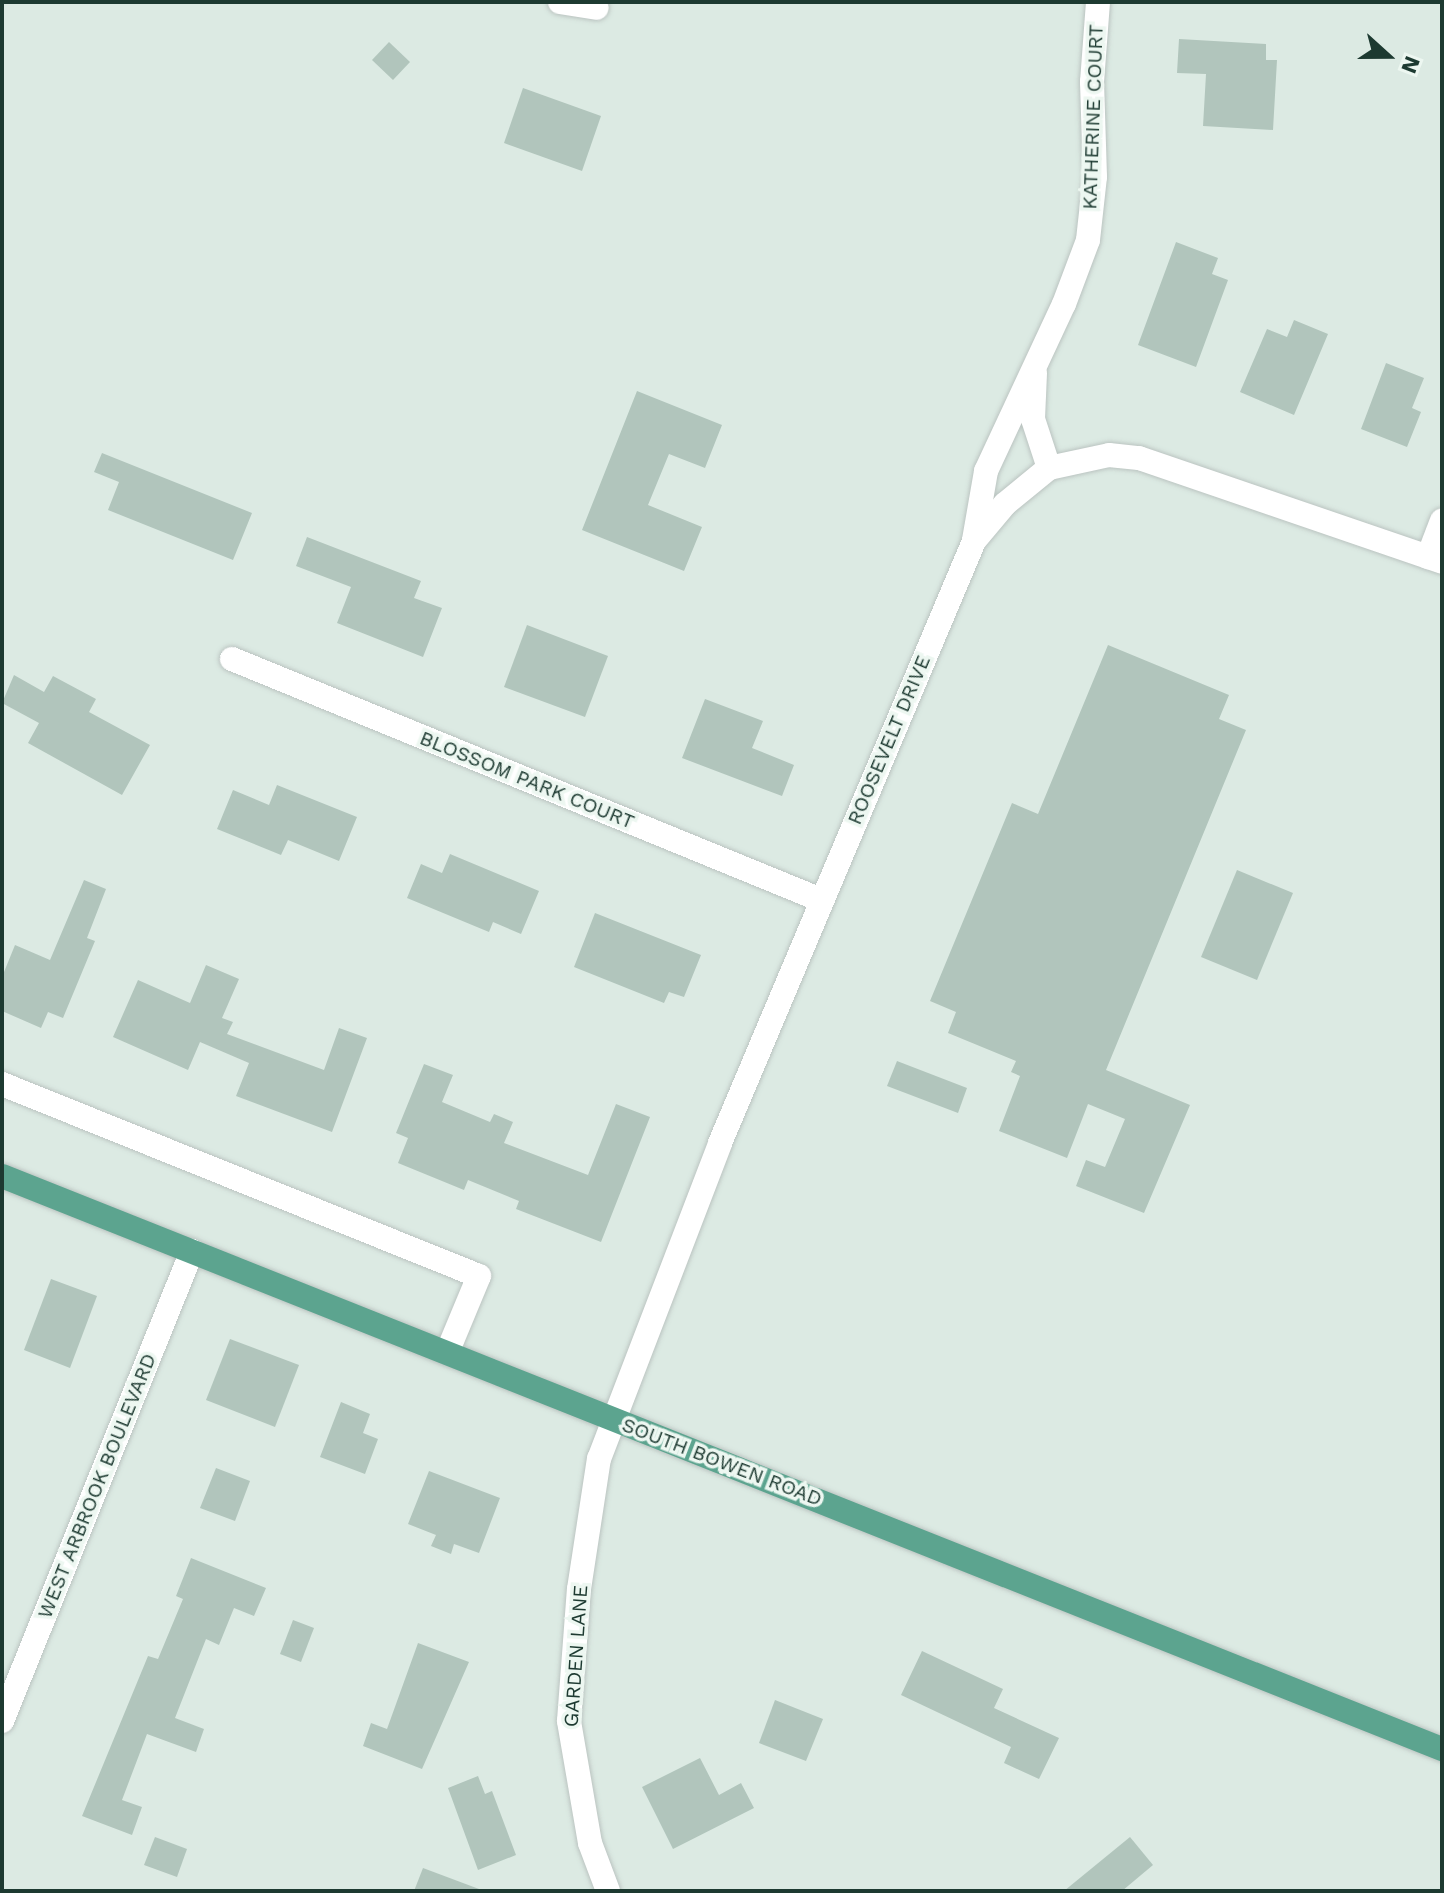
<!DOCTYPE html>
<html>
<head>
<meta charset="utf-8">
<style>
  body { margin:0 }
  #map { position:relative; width:1444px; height:1893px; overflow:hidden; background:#dceae3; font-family:"Work Sans",sans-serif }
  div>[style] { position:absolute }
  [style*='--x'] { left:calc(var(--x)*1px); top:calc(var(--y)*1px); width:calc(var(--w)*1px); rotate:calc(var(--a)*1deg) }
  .building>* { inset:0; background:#b1c5bc }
  .roads { filter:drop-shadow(0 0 2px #bbc4c1) drop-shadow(0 0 2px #bbc4c1) }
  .minor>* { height:24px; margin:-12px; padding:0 12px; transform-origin:12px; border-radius:12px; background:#fff }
  .major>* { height:24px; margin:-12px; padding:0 12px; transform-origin:12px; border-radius:12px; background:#5ca48f }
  span { translate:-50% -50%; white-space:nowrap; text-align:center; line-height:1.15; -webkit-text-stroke:7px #edf7f1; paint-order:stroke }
  .street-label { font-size:20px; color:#1d3a31 }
  .frame { position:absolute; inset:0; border:4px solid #1d3a31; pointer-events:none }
  .north { position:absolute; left:1348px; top:16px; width:80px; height:80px; -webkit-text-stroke:6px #edf7f1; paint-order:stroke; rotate:111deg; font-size:22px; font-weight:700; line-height:32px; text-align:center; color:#1d3a31 }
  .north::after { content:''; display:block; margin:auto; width:28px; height:36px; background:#1d3a31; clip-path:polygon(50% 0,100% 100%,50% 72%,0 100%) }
</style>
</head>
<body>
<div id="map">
  <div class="building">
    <div style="clip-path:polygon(1179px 39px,1266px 44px,1266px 60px,1277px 60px,1273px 130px,1203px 126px,1206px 74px,1177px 73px)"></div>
    <div style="clip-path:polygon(389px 42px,410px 62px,393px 80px,372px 60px)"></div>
    <div style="clip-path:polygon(523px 88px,601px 116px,582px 171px,504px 143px)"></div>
    <div style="clip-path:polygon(1176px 242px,1218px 258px,1212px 274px,1228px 280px,1196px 367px,1138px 345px)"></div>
    <div style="clip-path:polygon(1294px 320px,1328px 334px,1294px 415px,1240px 392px,1267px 329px,1287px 337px)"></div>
    <div style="clip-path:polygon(1386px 363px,1424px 378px,1412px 408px,1421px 412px,1407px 447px,1361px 429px)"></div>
    <div style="clip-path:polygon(637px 391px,722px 425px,705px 468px,669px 454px,648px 505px,702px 527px,684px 571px,582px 530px)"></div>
    <div style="clip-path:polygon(102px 453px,252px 513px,233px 560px,108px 510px,119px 482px,94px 472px)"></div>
    <div style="clip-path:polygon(307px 537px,421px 581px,414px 598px,442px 608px,423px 657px,337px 623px,351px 587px,296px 566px)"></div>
    <div style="clip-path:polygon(527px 625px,608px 656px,585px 717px,504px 687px)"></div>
    <div style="clip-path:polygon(1108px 645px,1229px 695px,1219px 719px,1246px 730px,1106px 1070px,1190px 1105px,1144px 1213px,1076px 1186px,1086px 1160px,1105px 1167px,1125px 1119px,1088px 1104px,1067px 1158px,999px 1131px,1020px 1076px,1011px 1072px,1016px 1061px,948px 1033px,956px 1012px,930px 1001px,1012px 803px,1038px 814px)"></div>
    <div style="clip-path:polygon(14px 675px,44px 692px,53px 676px,96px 699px,89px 712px,150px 745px,122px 795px,28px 743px,39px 723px,2px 703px)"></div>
    <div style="clip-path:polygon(705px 699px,763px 721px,752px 748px,794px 765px,782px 796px,682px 758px)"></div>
    <div style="clip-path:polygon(277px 785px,357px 817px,339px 861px,288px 840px,281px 855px,217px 829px,233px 790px,269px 805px)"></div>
    <div style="clip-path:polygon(450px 854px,539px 891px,521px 934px,493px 922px,489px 932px,407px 898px,421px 864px,442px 873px)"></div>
    <div style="clip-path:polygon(1237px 870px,1293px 893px,1257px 980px,1201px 957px)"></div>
    <div style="clip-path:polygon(84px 880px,106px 889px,87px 938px,95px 941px,63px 1018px,48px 1012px,41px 1028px,2px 1011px,2px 977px,15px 945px,50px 960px)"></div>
    <div style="clip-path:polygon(595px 913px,701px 955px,684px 997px,669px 992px,664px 1003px,574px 967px)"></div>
    <div style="clip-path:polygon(206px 965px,239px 979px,222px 1018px,233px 1022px,227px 1034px,324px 1070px,339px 1028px,367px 1038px,332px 1132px,236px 1096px,249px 1063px,200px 1042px,188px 1070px,113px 1037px,138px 980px,190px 1003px)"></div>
    <div style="clip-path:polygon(897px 1061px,967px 1088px,958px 1113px,887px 1086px)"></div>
    <div style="clip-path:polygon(424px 1064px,453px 1075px,442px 1102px,490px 1122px,494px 1114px,513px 1122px,504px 1143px,588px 1175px,616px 1104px,650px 1117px,601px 1242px,516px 1209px,519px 1201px,468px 1180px,464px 1190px,398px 1163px,408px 1138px,396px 1133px)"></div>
    <div style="clip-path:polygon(51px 1279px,97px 1296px,70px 1368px,24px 1350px)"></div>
    <div style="clip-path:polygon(230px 1339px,299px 1365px,275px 1427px,206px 1400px)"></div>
    <div style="clip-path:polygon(341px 1402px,370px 1414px,363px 1433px,378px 1439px,365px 1474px,320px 1457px)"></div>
    <div style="clip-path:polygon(216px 1468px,250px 1481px,235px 1521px,200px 1508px)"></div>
    <div style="clip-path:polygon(429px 1471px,500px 1498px,479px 1553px,454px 1544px,451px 1554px,431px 1546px,436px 1535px,408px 1524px)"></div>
    <div style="clip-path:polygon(191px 1558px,266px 1588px,254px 1616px,234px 1608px,219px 1645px,206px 1639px,175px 1718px,204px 1729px,196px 1752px,147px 1734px,122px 1800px,142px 1807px,132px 1835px,82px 1816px,148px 1656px,158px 1659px,183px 1599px,176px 1596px)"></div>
    <div style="clip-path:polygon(293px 1620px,314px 1628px,301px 1662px,280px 1654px)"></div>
    <div style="clip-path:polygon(418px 1643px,469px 1662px,422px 1769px,363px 1746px,371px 1723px,387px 1729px)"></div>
    <div style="clip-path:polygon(922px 1651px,1003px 1689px,994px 1708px,1059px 1738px,1039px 1779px,1004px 1763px,1011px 1747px,901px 1695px)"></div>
    <div style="clip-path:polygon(775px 1700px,823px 1719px,806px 1761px,759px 1743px)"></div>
    <div style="clip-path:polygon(700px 1758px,719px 1795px,741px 1783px,754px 1808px,673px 1849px,642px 1787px)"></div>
    <div style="clip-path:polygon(478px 1776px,485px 1794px,492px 1791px,516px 1855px,478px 1870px,448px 1788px)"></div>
    <div style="clip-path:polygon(155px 1837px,187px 1849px,177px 1877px,144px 1865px)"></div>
    <div style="clip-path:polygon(1130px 1837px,1153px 1865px,1122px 1891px,1064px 1891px)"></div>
    <div style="clip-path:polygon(423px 1868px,479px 1889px,478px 1891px,414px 1891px)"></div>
  </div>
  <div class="roads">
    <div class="minor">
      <div style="--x:560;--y:2;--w:37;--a:9"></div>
      <div style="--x:1035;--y:373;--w:46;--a:92.5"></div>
      <div style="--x:1033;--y:419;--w:52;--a:71.9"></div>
      <div style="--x:974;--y:540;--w:70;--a:-80.1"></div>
      <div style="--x:986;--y:471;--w:184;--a:-65"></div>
      <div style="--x:1064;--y:304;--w:68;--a:-69.4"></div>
      <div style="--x:1088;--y:240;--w:63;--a:-83.7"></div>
      <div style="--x:1095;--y:177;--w:95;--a:-91.8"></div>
      <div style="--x:1092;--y:82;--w:80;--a:-85.7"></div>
      <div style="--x:1428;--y:557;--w:39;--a:-69"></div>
      <div style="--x:232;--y:659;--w:636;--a:22.25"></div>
      <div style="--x:2;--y:1084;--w:514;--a:21.93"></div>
      <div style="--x:479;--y:1276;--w:83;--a:112.6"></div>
      <div style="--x:2;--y:1721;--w:507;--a:-67.99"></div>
      <div style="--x:608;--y:1891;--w:51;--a:-110.6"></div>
      <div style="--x:590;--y:1843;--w:124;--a:-99.8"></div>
      <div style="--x:569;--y:1721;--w:132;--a:-85.7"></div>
      <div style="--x:579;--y:1589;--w:132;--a:-81.3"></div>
      <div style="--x:599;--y:1459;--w:338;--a:-69"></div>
      <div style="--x:720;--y:1143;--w:653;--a:-67.12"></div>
      <div style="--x:974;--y:541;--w:48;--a:-50"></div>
      <div style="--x:1005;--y:504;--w:57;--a:-39.3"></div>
      <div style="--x:1049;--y:468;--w:61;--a:-12.2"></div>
      <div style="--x:1109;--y:455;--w:30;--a:6"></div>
      <div style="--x:1139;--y:458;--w:320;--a:18.9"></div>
    </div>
    <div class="major">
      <div style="--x:2;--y:1176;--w:1550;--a:21.7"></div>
    </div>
  </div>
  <div class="street-label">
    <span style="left:1093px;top:117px;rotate:-88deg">KATHERINE COURT</span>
    <span style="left:889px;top:740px;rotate:-67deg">ROOSEVELT DRIVE</span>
    <span style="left:527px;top:780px;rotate:22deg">BLOSSOM PARK COURT</span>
    <span style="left:722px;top:1462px;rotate:21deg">SOUTH BOWEN ROAD</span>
    <span style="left:97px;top:1486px;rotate:-68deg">WEST ARBROOK BOULEVARD</span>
    <span style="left:576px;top:1656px;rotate:-86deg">GARDEN LANE</span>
  </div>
  <div class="frame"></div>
  <div class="north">N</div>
</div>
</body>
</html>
